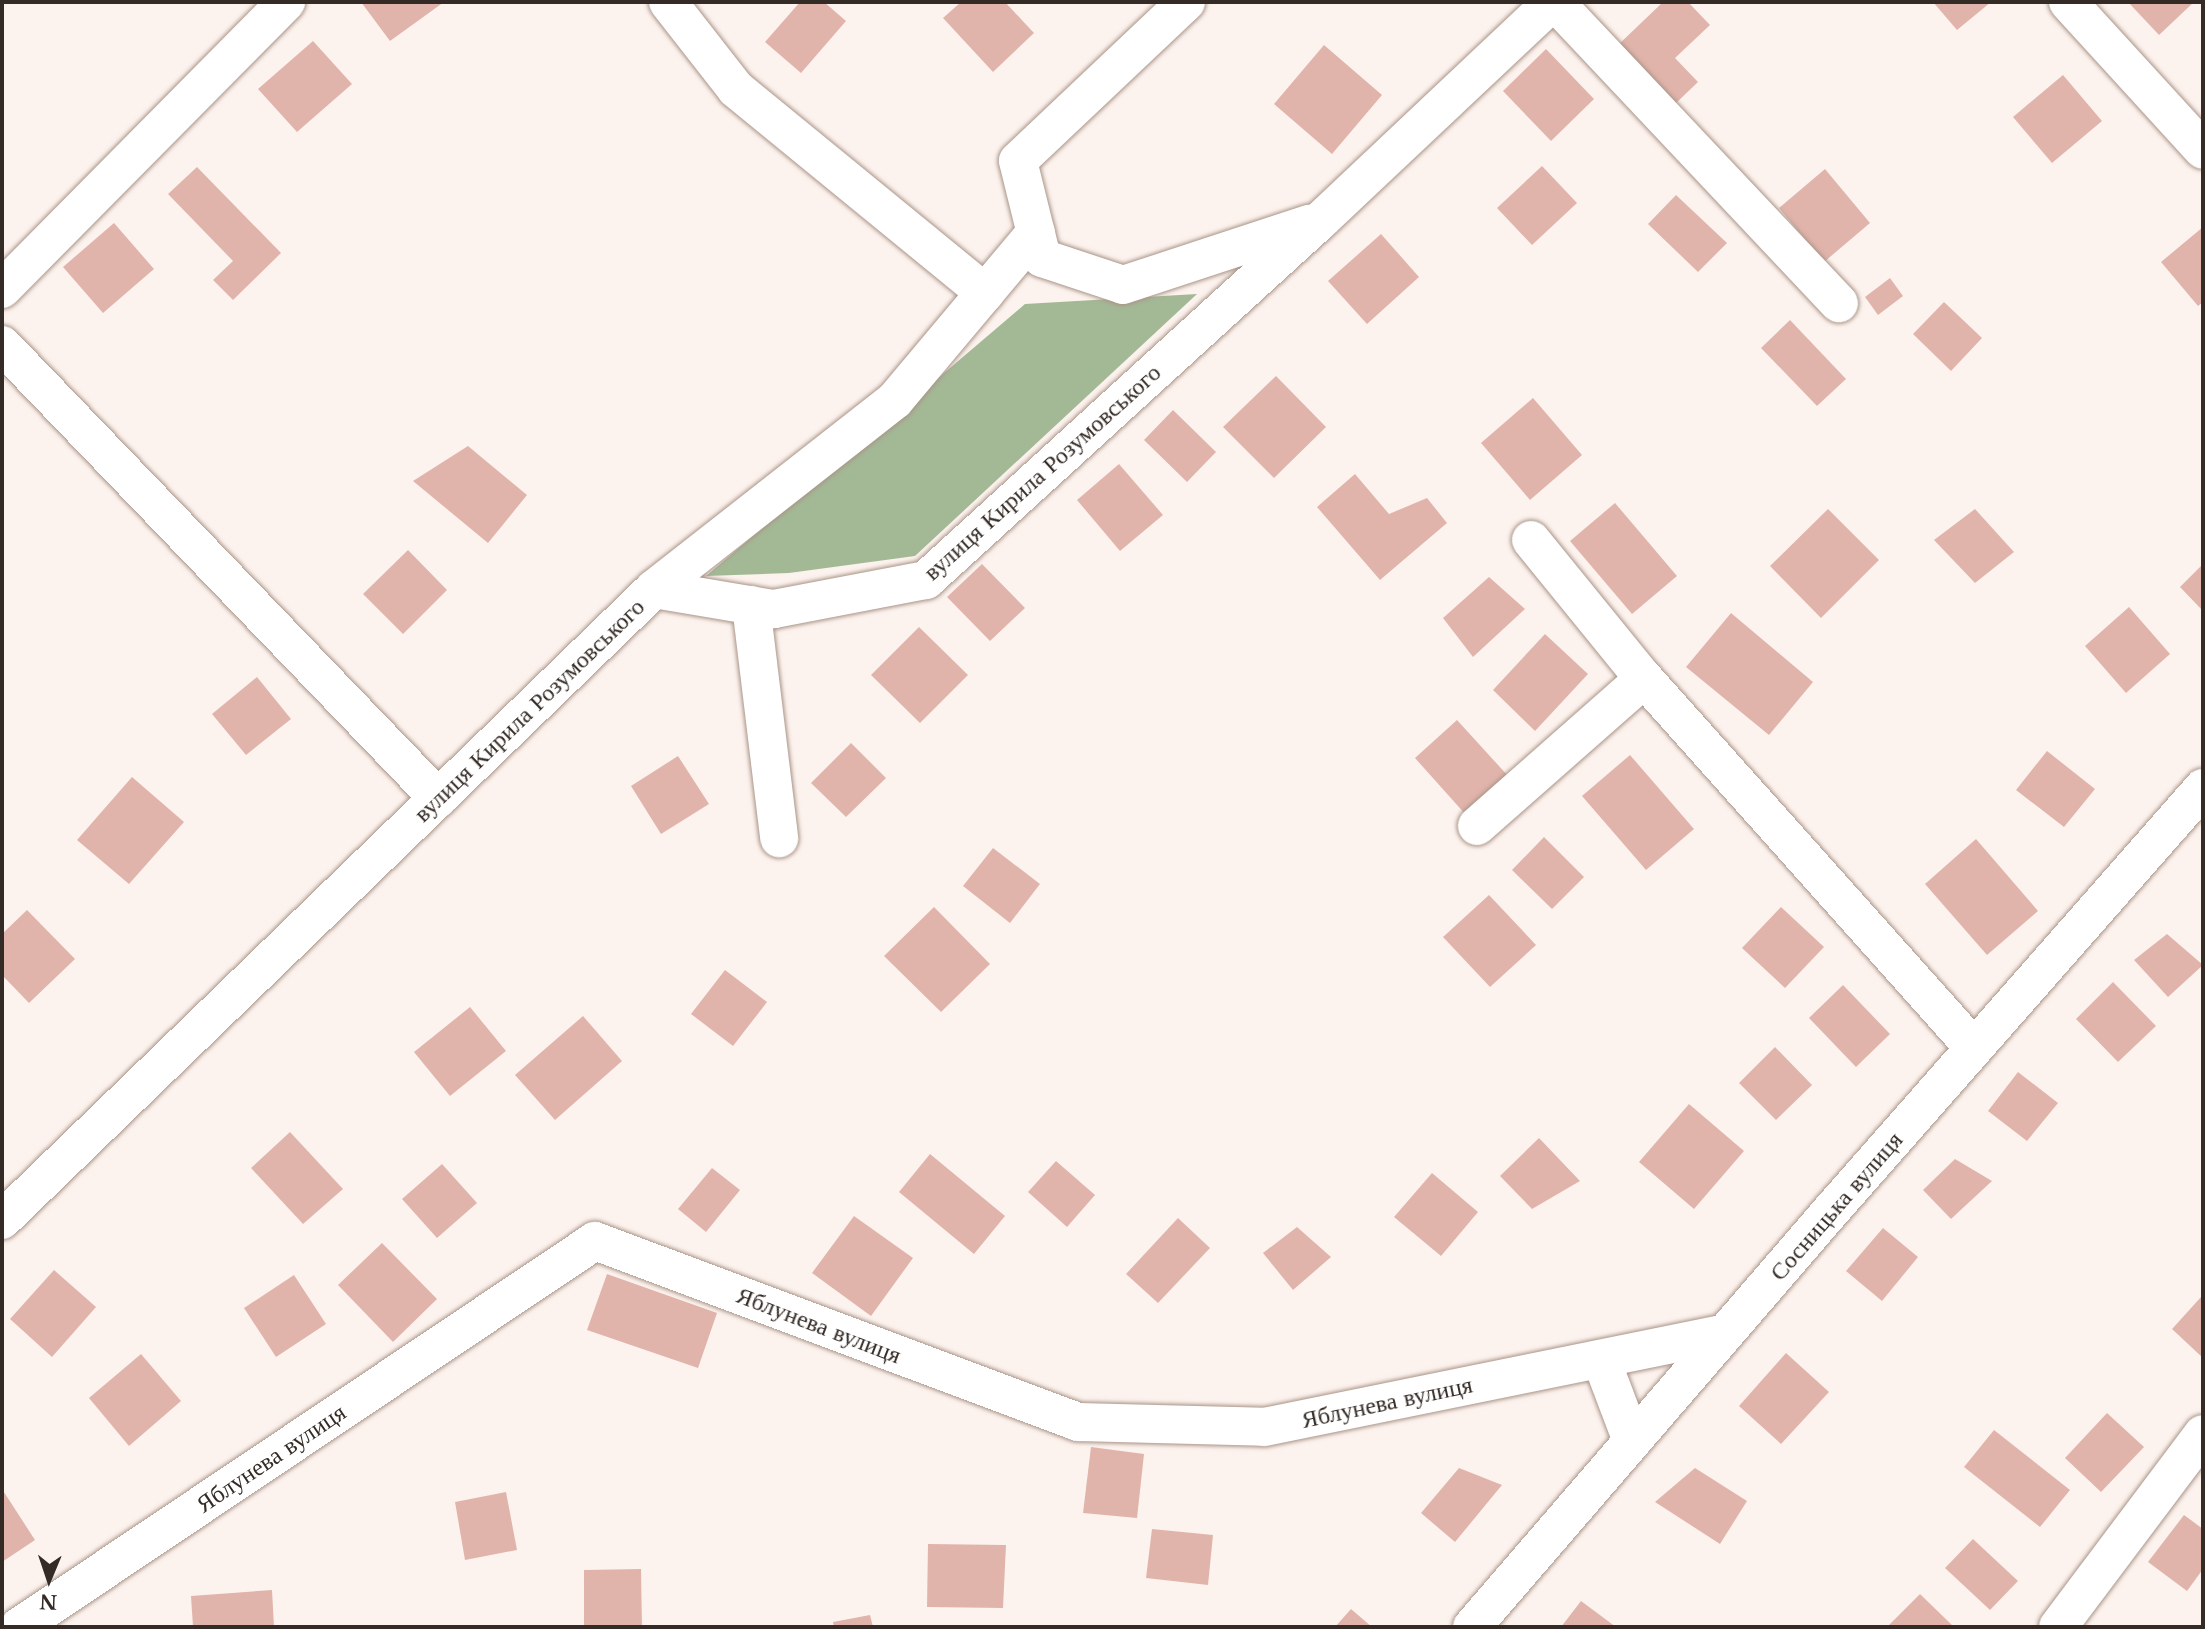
<!DOCTYPE html>
<html>
<head>
<meta charset="utf-8">
<style>
  body { margin:0 }
  #map { position:relative; width:2205px; height:1629px; overflow:hidden; background:#fdf3ee; font-family:"Libre Baskerville",serif }
  div>[style] { position:absolute }
  [style*='--x'] { left:calc(var(--x)*1px); top:calc(var(--y)*1px); width:calc(var(--w)*1px); rotate:calc(var(--a)*1deg) }
  .forest>* { inset:0; background:#a3b996 }
  .building>* { inset:0; background:#e1b4ab }
  .roads { filter:drop-shadow(0 0 2px #a99488) drop-shadow(0 0 2px #a99488) }
  .minor>* { height:38px; margin:-19px; padding:0 19px; transform-origin:19px; border-radius:19px; background:#fff }
  span { translate:-50% -50%; white-space:nowrap; text-align:center; line-height:1.15; -webkit-text-stroke:5px #fff; paint-order:stroke }
  .street-label { font-size:24px; color:#342b26 }
  .frame { position:absolute; inset:0; border:4px solid #342b26; pointer-events:none }
  .north { position:absolute; left:14px; top:1545px; width:70px; height:70px; -webkit-text-stroke:5px #fff; paint-order:stroke; rotate:182deg; font-size:19px; font-weight:700; line-height:28px; text-align:center; color:#342b26 }
  .north::after { content:''; display:block; margin:auto; width:24px; height:32px; background:#342b26; clip-path:polygon(50% 0,100% 100%,50% 72%,0 100%) }
</style>
</head>
<body>
<div id="map">
  <div class="forest">
    <div style="clip-path:polygon(1197px 294px,915px 556px,789px 573px,706px 576px,1025px 304px)"></div>
  </div>
  <div class="building">
    <div style="clip-path:polygon(361px 2px,444px 2px,390px 41px)"></div>
    <div style="clip-path:polygon(800px 2px,824px 2px,846px 21px,801px 73px,765px 42px)"></div>
    <div style="clip-path:polygon(961px 2px,1005px 2px,1034px 33px,993px 72px,943px 18px)"></div>
    <div style="clip-path:polygon(1663px 2px,1688px 2px,1710px 25px,1675px 58px,1698px 82px,1674px 105px,1617px 46px)"></div>
    <div style="clip-path:polygon(1933px 2px,1991px 2px,1957px 30px)"></div>
    <div style="clip-path:polygon(2128px 2px,2194px 2px,2159px 35px)"></div>
    <div style="clip-path:polygon(313px 41px,352px 84px,297px 132px,258px 89px)"></div>
    <div style="clip-path:polygon(1324px 45px,1382px 95px,1332px 154px,1274px 104px)"></div>
    <div style="clip-path:polygon(1546px 49px,1594px 99px,1551px 141px,1503px 91px)"></div>
    <div style="clip-path:polygon(2063px 75px,2102px 121px,2052px 163px,2013px 117px)"></div>
    <div style="clip-path:polygon(1542px 166px,1577px 203px,1532px 245px,1497px 208px)"></div>
    <div style="clip-path:polygon(197px 167px,281px 253px,233px 300px,213px 280px,233px 261px,168px 194px)"></div>
    <div style="clip-path:polygon(1825px 169px,1870px 223px,1824px 262px,1779px 208px)"></div>
    <div style="clip-path:polygon(1676px 195px,1727px 243px,1698px 272px,1648px 224px)"></div>
    <div style="clip-path:polygon(114px 223px,154px 269px,103px 313px,63px 267px)"></div>
    <div style="clip-path:polygon(2203px 227px,2203px 302px,2198px 306px,2161px 262px)"></div>
    <div style="clip-path:polygon(1381px 234px,1419px 277px,1367px 324px,1328px 281px)"></div>
    <div style="clip-path:polygon(1890px 278px,1903px 296px,1878px 315px,1865px 297px)"></div>
    <div style="clip-path:polygon(1944px 302px,1982px 338px,1951px 371px,1913px 334px)"></div>
    <div style="clip-path:polygon(1790px 320px,1846px 379px,1817px 406px,1761px 348px)"></div>
    <div style="clip-path:polygon(1276px 376px,1326px 427px,1274px 478px,1223px 427px)"></div>
    <div style="clip-path:polygon(1533px 398px,1582px 455px,1530px 500px,1481px 443px)"></div>
    <div style="clip-path:polygon(1173px 410px,1216px 452px,1187px 482px,1144px 440px)"></div>
    <div style="clip-path:polygon(468px 446px,527px 495px,488px 543px,413px 481px)"></div>
    <div style="clip-path:polygon(1119px 464px,1163px 515px,1120px 551px,1077px 500px)"></div>
    <div style="clip-path:polygon(1355px 474px,1389px 514px,1427px 498px,1447px 523px,1380px 580px,1317px 507px)"></div>
    <div style="clip-path:polygon(1615px 503px,1677px 576px,1632px 614px,1570px 541px)"></div>
    <div style="clip-path:polygon(1828px 509px,1879px 560px,1821px 618px,1770px 566px)"></div>
    <div style="clip-path:polygon(1975px 509px,2014px 552px,1975px 583px,1934px 540px)"></div>
    <div style="clip-path:polygon(408px 550px,447px 590px,403px 634px,363px 594px)"></div>
    <div style="clip-path:polygon(982px 564px,1025px 608px,990px 641px,947px 597px)"></div>
    <div style="clip-path:polygon(2203px 564px,2203px 611px,2180px 587px)"></div>
    <div style="clip-path:polygon(1489px 577px,1525px 609px,1473px 657px,1443px 618px)"></div>
    <div style="clip-path:polygon(2129px 607px,2170px 654px,2126px 693px,2085px 646px)"></div>
    <div style="clip-path:polygon(1731px 613px,1813px 682px,1769px 735px,1686px 667px)"></div>
    <div style="clip-path:polygon(919px 627px,968px 675px,920px 723px,871px 675px)"></div>
    <div style="clip-path:polygon(1545px 634px,1588px 674px,1535px 731px,1493px 690px)"></div>
    <div style="clip-path:polygon(257px 677px,291px 719px,246px 755px,212px 714px)"></div>
    <div style="clip-path:polygon(1457px 720px,1509px 777px,1466px 815px,1415px 758px)"></div>
    <div style="clip-path:polygon(851px 743px,886px 778px,846px 817px,811px 783px)"></div>
    <div style="clip-path:polygon(2047px 751px,2095px 789px,2064px 827px,2016px 790px)"></div>
    <div style="clip-path:polygon(1630px 755px,1694px 829px,1646px 870px,1582px 796px)"></div>
    <div style="clip-path:polygon(678px 756px,709px 804px,661px 834px,631px 786px)"></div>
    <div style="clip-path:polygon(132px 777px,184px 822px,129px 884px,77px 840px)"></div>
    <div style="clip-path:polygon(1544px 837px,1584px 877px,1552px 909px,1512px 870px)"></div>
    <div style="clip-path:polygon(1976px 839px,2038px 911px,1987px 955px,1925px 884px)"></div>
    <div style="clip-path:polygon(993px 848px,1040px 884px,1010px 923px,963px 886px)"></div>
    <div style="clip-path:polygon(1489px 895px,1536px 945px,1490px 987px,1443px 937px)"></div>
    <div style="clip-path:polygon(934px 907px,990px 964px,941px 1012px,884px 956px)"></div>
    <div style="clip-path:polygon(1781px 907px,1824px 947px,1785px 988px,1742px 948px)"></div>
    <div style="clip-path:polygon(27px 910px,75px 959px,29px 1003px,2px 975px,2px 934px)"></div>
    <div style="clip-path:polygon(2167px 934px,2203px 965px,2168px 997px,2134px 960px)"></div>
    <div style="clip-path:polygon(725px 970px,767px 1002px,733px 1046px,691px 1014px)"></div>
    <div style="clip-path:polygon(2113px 982px,2156px 1026px,2118px 1062px,2076px 1019px)"></div>
    <div style="clip-path:polygon(1843px 985px,1890px 1034px,1856px 1067px,1809px 1018px)"></div>
    <div style="clip-path:polygon(470px 1007px,506px 1051px,450px 1096px,414px 1052px)"></div>
    <div style="clip-path:polygon(583px 1016px,622px 1061px,555px 1120px,515px 1075px)"></div>
    <div style="clip-path:polygon(1775px 1047px,1812px 1085px,1776px 1120px,1739px 1083px)"></div>
    <div style="clip-path:polygon(2018px 1072px,2058px 1103px,2027px 1141px,1988px 1111px)"></div>
    <div style="clip-path:polygon(1689px 1104px,1744px 1151px,1694px 1209px,1639px 1162px)"></div>
    <div style="clip-path:polygon(290px 1132px,343px 1189px,303px 1224px,251px 1168px)"></div>
    <div style="clip-path:polygon(1539px 1138px,1580px 1181px,1532px 1209px,1500px 1176px)"></div>
    <div style="clip-path:polygon(930px 1154px,1005px 1216px,974px 1254px,899px 1192px)"></div>
    <div style="clip-path:polygon(1955px 1159px,1992px 1181px,1951px 1219px,1923px 1190px)"></div>
    <div style="clip-path:polygon(1056px 1161px,1095px 1195px,1067px 1227px,1028px 1192px)"></div>
    <div style="clip-path:polygon(442px 1164px,477px 1203px,437px 1238px,402px 1199px)"></div>
    <div style="clip-path:polygon(712px 1168px,740px 1190px,706px 1232px,678px 1209px)"></div>
    <div style="clip-path:polygon(1432px 1173px,1478px 1212px,1441px 1256px,1394px 1217px)"></div>
    <div style="clip-path:polygon(854px 1216px,913px 1258px,871px 1316px,812px 1273px)"></div>
    <div style="clip-path:polygon(1178px 1218px,1210px 1248px,1158px 1303px,1126px 1274px)"></div>
    <div style="clip-path:polygon(1297px 1227px,1331px 1257px,1293px 1290px,1263px 1253px)"></div>
    <div style="clip-path:polygon(1883px 1228px,1918px 1257px,1882px 1301px,1846px 1271px)"></div>
    <div style="clip-path:polygon(382px 1243px,437px 1299px,393px 1342px,338px 1285px)"></div>
    <div style="clip-path:polygon(54px 1270px,96px 1307px,52px 1357px,10px 1319px)"></div>
    <div style="clip-path:polygon(607px 1274px,717px 1313px,698px 1368px,587px 1330px)"></div>
    <div style="clip-path:polygon(294px 1275px,326px 1324px,276px 1357px,244px 1308px)"></div>
    <div style="clip-path:polygon(2201px 1297px,2203px 1299px,2203px 1358px,2172px 1329px)"></div>
    <div style="clip-path:polygon(1786px 1353px,1829px 1392px,1781px 1444px,1739px 1406px)"></div>
    <div style="clip-path:polygon(141px 1354px,181px 1401px,129px 1446px,89px 1398px)"></div>
    <div style="clip-path:polygon(2107px 1413px,2144px 1447px,2101px 1492px,2065px 1458px)"></div>
    <div style="clip-path:polygon(1994px 1430px,2070px 1490px,2040px 1527px,1964px 1467px)"></div>
    <div style="clip-path:polygon(1091px 1447px,1144px 1454px,1137px 1518px,1083px 1513px)"></div>
    <div style="clip-path:polygon(1459px 1468px,1502px 1485px,1455px 1542px,1421px 1513px)"></div>
    <div style="clip-path:polygon(1695px 1468px,1747px 1501px,1720px 1544px,1655px 1502px)"></div>
    <div style="clip-path:polygon(2px 1489px,35px 1540px,2px 1562px)"></div>
    <div style="clip-path:polygon(506px 1492px,517px 1550px,465px 1560px,455px 1502px)"></div>
    <div style="clip-path:polygon(2184px 1515px,2203px 1529px,2203px 1569px,2187px 1591px,2148px 1562px)"></div>
    <div style="clip-path:polygon(1152px 1529px,1213px 1535px,1208px 1585px,1146px 1578px)"></div>
    <div style="clip-path:polygon(1973px 1539px,2018px 1581px,1990px 1610px,1945px 1568px)"></div>
    <div style="clip-path:polygon(928px 1544px,1006px 1545px,1003px 1608px,927px 1607px)"></div>
    <div style="clip-path:polygon(641px 1569px,642px 1627px,584px 1627px,584px 1570px)"></div>
    <div style="clip-path:polygon(272px 1590px,274px 1627px,193px 1627px,191px 1596px)"></div>
    <div style="clip-path:polygon(1920px 1594px,1954px 1627px,1887px 1627px)"></div>
    <div style="clip-path:polygon(1581px 1601px,1616px 1627px,1561px 1627px)"></div>
    <div style="clip-path:polygon(1351px 1609px,1372px 1627px,1335px 1627px)"></div>
    <div style="clip-path:polygon(870px 1615px,873px 1627px,834px 1627px,833px 1622px)"></div>
  </div>
  <div class="roads">
    <div class="minor">
      <div style="--x:668;--y:2;--w:110;--a:52"></div>
      <div style="--x:736;--y:89;--w:322;--a:39.3"></div>
      <div style="--x:1186;--y:2;--w:231;--a:136.6"></div>
      <div style="--x:1018;--y:161;--w:100;--a:76.1"></div>
      <div style="--x:1042;--y:258;--w:85;--a:18.4"></div>
      <div style="--x:1123;--y:285;--w:196;--a:-18.2"></div>
      <div style="--x:1555;--y:2;--w:414;--a:46.7"></div>
      <div style="--x:2068;--y:2;--w:200;--a:47.6"></div>
      <div style="--x:2;--y:289;--w:404;--a:-45.3"></div>
      <div style="--x:2;--y:345;--w:629;--a:46.1"></div>
      <div style="--x:1531;--y:540;--w:173;--a:50.9"></div>
      <div style="--x:1640;--y:674;--w:501;--a:48.23"></div>
      <div style="--x:654;--y:589;--w:306;--a:-38.1"></div>
      <div style="--x:895;--y:400;--w:219;--a:-50"></div>
      <div style="--x:751;--y:605;--w:235;--a:83.1"></div>
      <div style="--x:1477;--y:826;--w:222;--a:-41.4"></div>
      <div style="--x:2;--y:1220;--w:907;--a:-44.06"></div>
      <div style="--x:654;--y:589;--w:122;--a:9.5"></div>
      <div style="--x:774;--y:609;--w:155;--a:-10.8"></div>
      <div style="--x:926;--y:580;--w:534;--a:-42.35"></div>
      <div style="--x:1321;--y:220;--w:318;--a:-43.3"></div>
      <div style="--x:1601;--y:1359;--w:88;--a:69.3"></div>
      <div style="--x:19;--y:1627;--w:693;--a:-33.83"></div>
      <div style="--x:595;--y:1241;--w:516;--a:20.54"></div>
      <div style="--x:1078;--y:1422;--w:186;--a:1.5"></div>
      <div style="--x:1264;--y:1427;--w:470;--a:-11.5"></div>
      <div style="--x:1472;--y:1627;--w:548;--a:-49.22"></div>
      <div style="--x:1830;--y:1212;--w:565;--a:-48.66"></div>
      <div style="--x:2058;--y:1627;--w:241;--a:-53.1"></div>
    </div>
  </div>
  <div class="street-label">
    <span style="left:1042px;top:472px;rotate:-42deg">вулиця Кирила Розумовського</span>
    <span style="left:529px;top:710px;rotate:-44deg">вулиця Кирила Розумовського</span>
    <span style="left:1836px;top:1206px;rotate:-49deg">Сосницька вулиця</span>
    <span style="left:819px;top:1325px;rotate:21deg">Яблунева вулиця</span>
    <span style="left:1387px;top:1402px;rotate:-12deg">Яблунева вулиця</span>
    <span style="left:271px;top:1458px;rotate:-34deg">Яблунева вулиця</span>
  </div>
  <div class="frame"></div>
  <div class="north">N</div>
</div>
</body>
</html>
